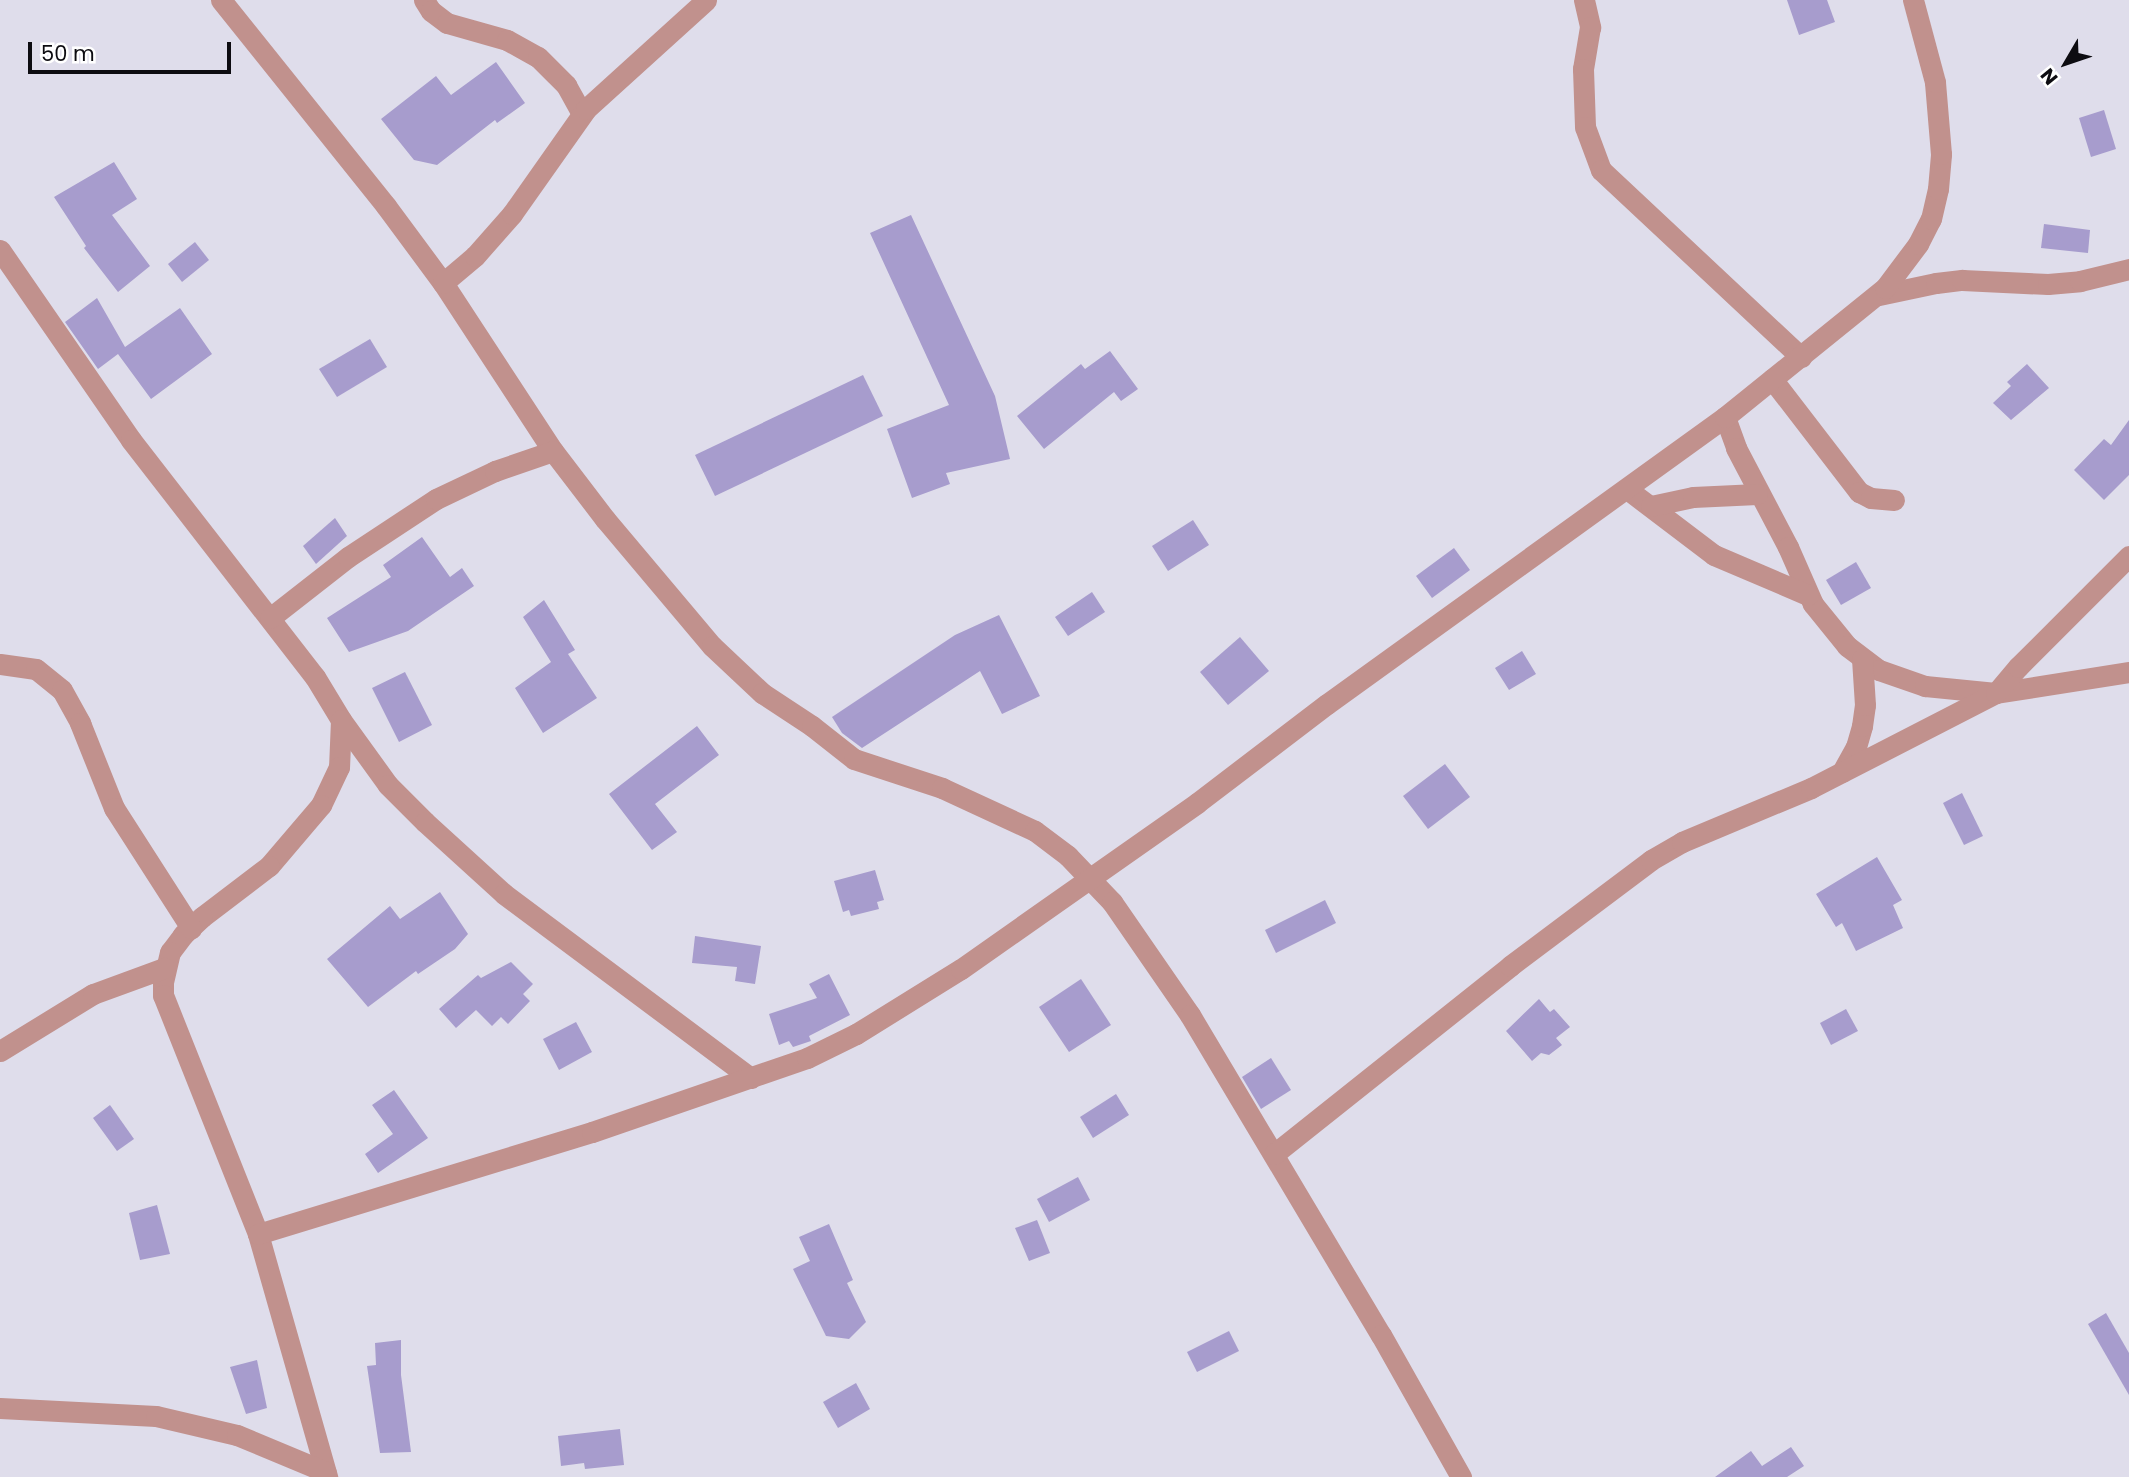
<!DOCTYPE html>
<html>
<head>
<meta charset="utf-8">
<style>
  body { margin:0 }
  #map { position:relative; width:2129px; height:1477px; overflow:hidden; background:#dfddeb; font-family:Poppins,sans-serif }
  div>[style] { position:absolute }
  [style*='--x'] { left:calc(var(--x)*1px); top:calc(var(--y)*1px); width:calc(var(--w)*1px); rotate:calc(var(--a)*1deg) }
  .building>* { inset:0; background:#a79ccd }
  .minor>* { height:21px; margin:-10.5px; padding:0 10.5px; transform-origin:10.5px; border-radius:10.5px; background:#c1918d }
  span { translate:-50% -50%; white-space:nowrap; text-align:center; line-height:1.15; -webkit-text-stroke:6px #fff; paint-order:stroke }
  .north { position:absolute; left:2031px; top:28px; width:70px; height:70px; -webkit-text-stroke:5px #fff; paint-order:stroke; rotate:231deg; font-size:19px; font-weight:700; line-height:28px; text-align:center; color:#0d0c11 }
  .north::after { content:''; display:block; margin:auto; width:24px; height:32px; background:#0d0c11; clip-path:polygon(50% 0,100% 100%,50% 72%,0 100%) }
  .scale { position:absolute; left:28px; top:42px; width:203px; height:32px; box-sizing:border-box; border:4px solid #0d0c11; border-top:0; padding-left:9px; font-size:21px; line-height:24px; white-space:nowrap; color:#0d0c11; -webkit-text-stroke:5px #fff; paint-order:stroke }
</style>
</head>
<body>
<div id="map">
  <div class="building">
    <div style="clip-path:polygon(1787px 0,1827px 0,1835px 22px,1799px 35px)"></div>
    <div style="clip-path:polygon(496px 62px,525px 103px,497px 123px,495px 120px,437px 165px,414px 160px,381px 119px,436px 76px,451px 95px)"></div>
    <div style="clip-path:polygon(2104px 110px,2116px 149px,2091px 157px,2079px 118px)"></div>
    <div style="clip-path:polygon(114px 162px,137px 199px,112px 215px,150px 266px,118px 292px,84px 248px,86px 246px,54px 197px)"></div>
    <div style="clip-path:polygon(911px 215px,995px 396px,1010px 459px,946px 473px,950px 484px,912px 498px,887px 429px,949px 405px,870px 233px)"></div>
    <div style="clip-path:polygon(2044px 224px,2090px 230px,2088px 253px,2041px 248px)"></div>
    <div style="clip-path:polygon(195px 242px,209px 260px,182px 282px,168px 264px)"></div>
    <div style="clip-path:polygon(97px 298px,125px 347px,180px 308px,212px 354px,151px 399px,118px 354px,98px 369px,65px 322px)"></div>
    <div style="clip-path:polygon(370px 339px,387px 367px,337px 397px,319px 369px)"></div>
    <div style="clip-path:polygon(1110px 351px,1138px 389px,1121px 401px,1114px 392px,1044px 449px,1017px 416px,1081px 364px,1085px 369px)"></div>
    <div style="clip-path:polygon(2027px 364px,2049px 388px,2011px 420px,1993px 403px,2011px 386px,2007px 382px)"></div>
    <div style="clip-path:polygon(863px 375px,883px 416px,715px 496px,695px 455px)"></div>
    <div style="clip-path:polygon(2129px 420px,2129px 475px,2104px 500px,2074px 470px,2104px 439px,2111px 445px)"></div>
    <div style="clip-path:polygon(335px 518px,347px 536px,316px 564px,303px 546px)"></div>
    <div style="clip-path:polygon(1193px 520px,1209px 545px,1168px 571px,1152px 546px)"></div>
    <div style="clip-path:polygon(422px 537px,450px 577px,462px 568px,474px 586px,408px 631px,349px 652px,327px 618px,391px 577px,383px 565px)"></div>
    <div style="clip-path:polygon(1454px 548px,1470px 570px,1432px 598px,1416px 576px)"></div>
    <div style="clip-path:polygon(1856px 562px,1871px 588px,1841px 605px,1826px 580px)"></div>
    <div style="clip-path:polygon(1092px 592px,1105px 612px,1068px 636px,1055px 617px)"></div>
    <div style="clip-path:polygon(544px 600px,575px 650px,568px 654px,597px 698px,543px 733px,515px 688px,551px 662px,523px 617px)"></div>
    <div style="clip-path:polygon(999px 615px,1040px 696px,1002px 714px,980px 671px,862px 748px,842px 733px,832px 717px,955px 635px)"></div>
    <div style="clip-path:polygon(1240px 637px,1269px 671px,1228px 705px,1200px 672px)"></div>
    <div style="clip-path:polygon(1522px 651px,1536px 674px,1509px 690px,1495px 668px)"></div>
    <div style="clip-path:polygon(405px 672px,432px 725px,399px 742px,372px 688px)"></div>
    <div style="clip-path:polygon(697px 726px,719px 755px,655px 804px,677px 832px,652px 850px,609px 794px)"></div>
    <div style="clip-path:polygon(1445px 764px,1470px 797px,1428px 829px,1403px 796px)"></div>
    <div style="clip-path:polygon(1962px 793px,1983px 836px,1964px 845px,1943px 803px)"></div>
    <div style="clip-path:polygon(1877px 857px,1902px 900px,1893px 905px,1903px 928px,1856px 951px,1842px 923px,1836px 927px,1816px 894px)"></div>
    <div style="clip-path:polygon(875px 870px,884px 900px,877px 902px,879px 909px,851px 916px,849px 910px,843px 912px,834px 881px)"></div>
    <div style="clip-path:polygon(440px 892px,468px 934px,455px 949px,418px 974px,416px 971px,368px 1007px,327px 959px,390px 906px,400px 919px)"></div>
    <div style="clip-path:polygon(1325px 900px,1336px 923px,1276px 953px,1265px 930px)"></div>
    <div style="clip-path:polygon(695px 936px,761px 946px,755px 984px,735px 981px,737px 967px,692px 963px)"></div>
    <div style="clip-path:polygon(511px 962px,533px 984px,523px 994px,530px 1001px,508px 1024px,501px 1017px,492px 1026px,476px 1010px,456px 1028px,439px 1009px,478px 975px,481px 978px)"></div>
    <div style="clip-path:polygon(829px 974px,850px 1015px,809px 1036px,811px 1041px,793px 1047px,789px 1041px,779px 1045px,769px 1014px,817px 998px,809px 984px)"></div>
    <div style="clip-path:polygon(1081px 979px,1111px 1025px,1069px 1052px,1039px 1007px)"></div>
    <div style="clip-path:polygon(1539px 999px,1550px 1012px,1554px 1009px,1570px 1027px,1556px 1038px,1562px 1045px,1549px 1055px,1541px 1053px,1532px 1061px,1506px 1031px)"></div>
    <div style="clip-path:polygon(1846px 1009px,1858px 1031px,1831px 1045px,1820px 1023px)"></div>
    <div style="clip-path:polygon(576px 1022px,592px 1052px,559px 1070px,543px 1039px)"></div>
    <div style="clip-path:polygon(1271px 1058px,1291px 1090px,1261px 1109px,1242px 1077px)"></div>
    <div style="clip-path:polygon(394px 1090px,428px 1138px,378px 1173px,365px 1154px,393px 1134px,372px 1105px)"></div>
    <div style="clip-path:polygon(1116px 1094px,1129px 1115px,1093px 1138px,1080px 1117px)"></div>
    <div style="clip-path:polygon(110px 1105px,134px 1139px,117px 1151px,93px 1118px)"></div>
    <div style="clip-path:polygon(1078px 1177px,1090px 1200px,1049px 1222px,1037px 1199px)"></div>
    <div style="clip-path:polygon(157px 1205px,170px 1254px,140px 1260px,129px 1213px)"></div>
    <div style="clip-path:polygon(1037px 1220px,1050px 1253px,1029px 1261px,1015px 1228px)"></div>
    <div style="clip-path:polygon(829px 1224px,853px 1280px,847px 1283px,866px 1322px,849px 1339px,826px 1336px,793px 1269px,810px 1261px,799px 1237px)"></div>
    <div style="clip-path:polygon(2106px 1313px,2129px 1353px,2129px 1395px,2088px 1324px)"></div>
    <div style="clip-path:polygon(1229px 1331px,1239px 1351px,1197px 1372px,1187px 1352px)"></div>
    <div style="clip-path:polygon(401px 1340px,401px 1375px,411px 1452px,380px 1453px,367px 1366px,376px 1365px,375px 1343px)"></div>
    <div style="clip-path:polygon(257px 1360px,267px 1408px,246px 1414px,230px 1367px)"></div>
    <div style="clip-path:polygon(856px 1383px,870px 1409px,838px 1428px,823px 1402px)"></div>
    <div style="clip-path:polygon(620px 1429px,624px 1465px,585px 1469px,584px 1463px,561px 1466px,558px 1436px)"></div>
    <div style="clip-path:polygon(1791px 1447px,1804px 1466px,1787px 1477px,1715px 1477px,1751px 1451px,1762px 1466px)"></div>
  </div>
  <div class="minor">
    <div style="--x:221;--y:0;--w:264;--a:51.3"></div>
    <div style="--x:386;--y:206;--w:96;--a:53.5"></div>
    <div style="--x:443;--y:283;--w:201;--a:56.8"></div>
    <div style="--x:553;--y:451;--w:86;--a:52.6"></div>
    <div style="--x:605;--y:519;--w:166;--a:49.9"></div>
    <div style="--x:712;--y:646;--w:69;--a:43.2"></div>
    <div style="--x:762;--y:693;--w:60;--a:33.4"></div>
    <div style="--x:812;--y:726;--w:53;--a:38.2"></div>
    <div style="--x:854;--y:759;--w:93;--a:18.2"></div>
    <div style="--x:942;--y:788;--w:102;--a:24.8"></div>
    <div style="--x:1035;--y:831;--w:41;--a:37.1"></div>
    <div style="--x:1068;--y:856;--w:64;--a:46.3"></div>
    <div style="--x:1112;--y:902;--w:137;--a:55.4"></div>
    <div style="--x:1190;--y:1015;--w:373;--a:59.2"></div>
    <div style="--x:1381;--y:1335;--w:163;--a:60.6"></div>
    <div style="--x:424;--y:0;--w:13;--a:58"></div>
    <div style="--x:431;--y:11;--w:20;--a:37"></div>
    <div style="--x:447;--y:23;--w:62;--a:15.8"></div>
    <div style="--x:507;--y:40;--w:35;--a:29"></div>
    <div style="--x:538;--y:57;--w:40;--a:45"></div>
    <div style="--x:566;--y:85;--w:33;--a:61"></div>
    <div style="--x:1584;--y:0;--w:28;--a:77"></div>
    <div style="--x:1590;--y:27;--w:43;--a:99.5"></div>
    <div style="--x:1583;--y:69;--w:58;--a:88"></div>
    <div style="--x:1585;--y:127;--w:46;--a:69.6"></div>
    <div style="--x:1601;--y:170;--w:274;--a:43.1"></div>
    <div style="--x:0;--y:250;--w:231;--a:55.4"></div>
    <div style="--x:131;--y:440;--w:300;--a:52.2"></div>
    <div style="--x:315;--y:677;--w:50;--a:58.8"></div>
    <div style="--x:341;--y:720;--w:47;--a:92.4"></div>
    <div style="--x:339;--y:767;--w:42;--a:115.3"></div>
    <div style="--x:321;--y:805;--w:80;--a:130.4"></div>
    <div style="--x:269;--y:866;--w:84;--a:142.7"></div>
    <div style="--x:202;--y:917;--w:26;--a:137"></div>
    <div style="--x:183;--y:935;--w:21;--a:127"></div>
    <div style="--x:170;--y:952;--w:31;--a:103"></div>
    <div style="--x:163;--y:982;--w:13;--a:90"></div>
    <div style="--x:163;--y:995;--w:257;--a:68.3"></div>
    <div style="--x:258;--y:1234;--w:253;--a:74.1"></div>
    <div style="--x:443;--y:283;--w:42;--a:-40.2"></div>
    <div style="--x:475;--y:256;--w:56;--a:-48.6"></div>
    <div style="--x:512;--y:214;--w:128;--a:-54.8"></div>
    <div style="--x:586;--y:109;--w:162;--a:-42.2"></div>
    <div style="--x:1879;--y:295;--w:58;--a:-11.9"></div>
    <div style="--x:1936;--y:283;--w:26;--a:-7"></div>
    <div style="--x:1962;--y:280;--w:86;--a:2.7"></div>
    <div style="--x:2048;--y:284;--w:32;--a:-5"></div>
    <div style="--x:2080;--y:281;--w:50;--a:-13.8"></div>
    <div style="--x:1772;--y:379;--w:143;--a:52.4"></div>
    <div style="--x:1859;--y:492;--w:13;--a:27"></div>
    <div style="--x:1871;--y:498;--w:23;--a:5"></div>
    <div style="--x:1725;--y:417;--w:33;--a:70"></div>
    <div style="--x:1736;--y:448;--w:112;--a:62.3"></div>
    <div style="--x:1788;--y:547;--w:62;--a:66.3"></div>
    <div style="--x:1813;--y:604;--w:54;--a:51"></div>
    <div style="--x:1847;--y:646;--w:40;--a:37"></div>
    <div style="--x:1879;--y:670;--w:49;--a:19.2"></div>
    <div style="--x:1925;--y:686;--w:71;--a:5.6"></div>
    <div style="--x:1996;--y:693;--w:135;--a:-9"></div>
    <div style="--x:1627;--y:489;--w:109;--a:37.2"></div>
    <div style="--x:1714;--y:555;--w:102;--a:23.1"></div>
    <div style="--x:1651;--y:506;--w:43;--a:-12.1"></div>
    <div style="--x:1693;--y:497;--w:64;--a:-2.7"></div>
    <div style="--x:270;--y:618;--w:99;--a:-38"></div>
    <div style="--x:348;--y:557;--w:105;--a:-33.4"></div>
    <div style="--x:436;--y:499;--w:65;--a:-25.4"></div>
    <div style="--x:495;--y:471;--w:61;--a:-19"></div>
    <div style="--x:0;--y:664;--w:36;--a:8"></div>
    <div style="--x:36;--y:669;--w:33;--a:39"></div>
    <div style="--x:62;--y:690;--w:38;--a:61"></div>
    <div style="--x:80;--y:723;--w:92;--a:68.2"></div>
    <div style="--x:114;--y:808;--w:143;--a:57.3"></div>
    <div style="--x:341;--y:720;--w:80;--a:54.1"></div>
    <div style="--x:388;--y:785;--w:52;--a:45"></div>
    <div style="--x:425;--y:822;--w:107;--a:42.3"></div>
    <div style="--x:504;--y:894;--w:308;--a:36.7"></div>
    <div style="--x:1842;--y:772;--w:29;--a:-61"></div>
    <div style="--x:1856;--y:747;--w:22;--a:-74"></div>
    <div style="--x:1862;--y:726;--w:21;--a:-82"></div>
    <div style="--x:1865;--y:705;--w:46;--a:-93.7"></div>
    <div style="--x:0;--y:1051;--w:109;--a:-31.5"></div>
    <div style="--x:93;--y:994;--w:76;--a:-20.1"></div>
    <div style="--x:1274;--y:1154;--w:302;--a:-38.5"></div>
    <div style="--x:1510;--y:966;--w:176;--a:-36.9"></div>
    <div style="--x:1651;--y:860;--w:36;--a:-30"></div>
    <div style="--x:1682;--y:842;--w:140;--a:-22.7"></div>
    <div style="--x:1811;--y:788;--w:208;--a:-27.2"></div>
    <div style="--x:1996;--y:693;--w:34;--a:-50"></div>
    <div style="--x:2018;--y:667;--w:157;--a:-45"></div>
    <div style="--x:258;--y:1234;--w:349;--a:-17"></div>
    <div style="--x:592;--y:1132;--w:227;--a:-19"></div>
    <div style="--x:807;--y:1058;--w:55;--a:-26.1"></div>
    <div style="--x:856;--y:1034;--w:123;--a:-31.8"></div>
    <div style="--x:961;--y:969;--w:289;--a:-35.1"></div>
    <div style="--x:1197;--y:803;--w:163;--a:-37.3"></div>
    <div style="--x:1327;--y:704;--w:491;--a:-35.8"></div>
    <div style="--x:1725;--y:417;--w:206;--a:-38.9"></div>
    <div style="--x:1885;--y:288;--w:55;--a:-53.1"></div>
    <div style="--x:1918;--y:244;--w:28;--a:-63"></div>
    <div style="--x:1931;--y:219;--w:31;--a:-77"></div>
    <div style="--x:1938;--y:189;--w:35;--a:-85"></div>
    <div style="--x:1941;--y:154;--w:72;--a:-94.8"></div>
    <div style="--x:1935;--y:82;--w:85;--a:-105"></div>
    <div style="--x:0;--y:1408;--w:156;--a:2.9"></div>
    <div style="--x:156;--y:1416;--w:83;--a:13.2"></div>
    <div style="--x:237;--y:1435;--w:96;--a:22.6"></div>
  </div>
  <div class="north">N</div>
  <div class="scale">50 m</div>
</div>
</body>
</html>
